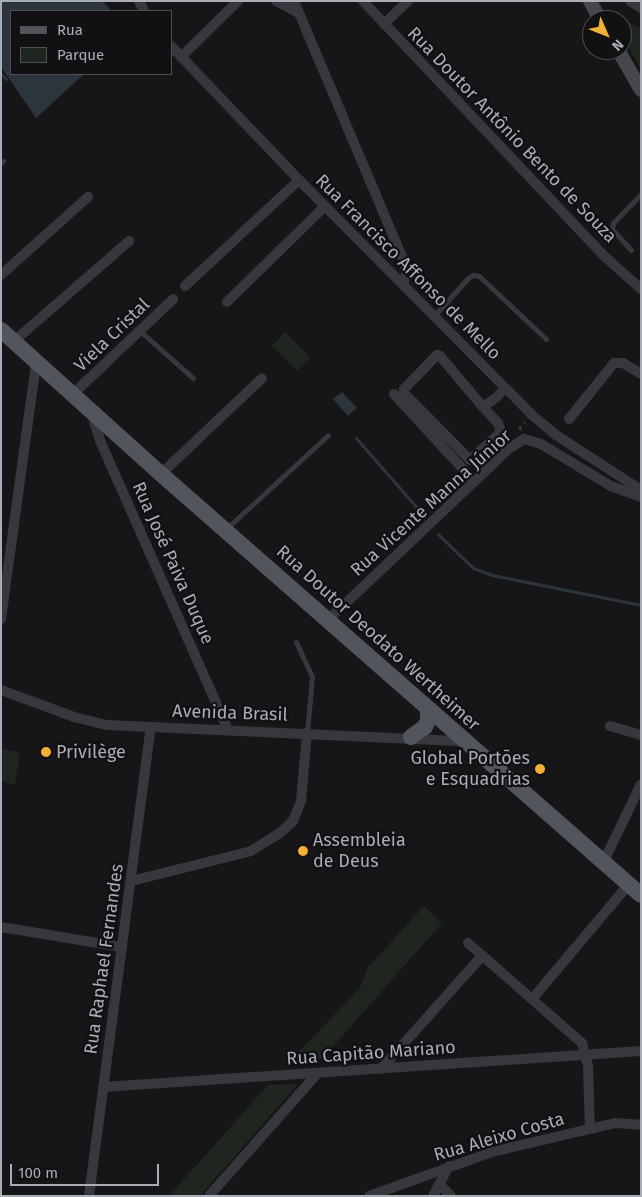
<!DOCTYPE html>
<html>
<head>
<meta charset="utf-8">
<style>
  body { margin:0 }
  #map { position:relative; width:642px; height:1197px; overflow:hidden; background:#161618; font-family:"Fira Sans",sans-serif }
  div>[style] { position:absolute }
  [style*='--x'] { left:calc(var(--x)*1px); top:calc(var(--y)*1px); width:calc(var(--w)*1px); rotate:calc(var(--a)*1deg) }
  .green>* { inset:0; background:#1e261f }
  .water>* { inset:0; background:#2c353c }
  .stream>* { height:3px; margin:-1.5px; padding:0 1.5px; transform-origin:1.5px; border-radius:1.5px; background:#2c353c }
  .path>* { height:2px; margin-top:-1px; transform-origin:0; background:repeating-linear-gradient(90deg,#3d3f44 0 2.5px,transparent 0 6.5px) }
  .service>* { height:5px; margin:-2.5px; padding:0 2.5px; transform-origin:2.5px; border-radius:2.5px; background:#37383d }
  .minor>* { height:10px; margin:-5px; padding:0 5px; transform-origin:5px; border-radius:5px; background:#37383d }
  .secondary>* { height:14px; margin:-7px; padding:0 7px; transform-origin:7px; border-radius:7px; background:#45474d }
  .primary>* { height:16px; margin:-8px; padding:0 8px; transform-origin:8px; border-radius:8px; background:#53555c }
  .dots>* { width:14px; height:14px; translate:-50% -50%; box-sizing:border-box; border:2px solid #111113; border-radius:50% }
  span { translate:-50% -50%; white-space:nowrap; text-align:center; line-height:1.15; -webkit-text-stroke:4.5px #111113; paint-order:stroke }
  .street-label { font-size:18px; color:#a8adb8 }
  .poi-label { font-size:18px; color:#a8adb8 }
  .left { translate:0 -50%; text-align:left }
  .right { translate:-100% -50%; text-align:right }
  .frame { position:absolute; inset:0; border:2px solid #a8adb8; pointer-events:none }
  .legend { position:absolute; left:10px; top:10px; width:162px; height:65px; box-sizing:border-box; background:#111113; border:1px solid #4d4f55; margin:0; padding:6px 9px; list-style:none; font-size:15px; color:#a8adb8 }
  .legend li { display:flex; align-items:center; gap:10px; height:25px }
  .legend b { width:25px; border:1px solid #4d4f55 }
  .north { position:absolute; left:582px; top:10px; width:50px; height:50px; box-sizing:border-box; background:#111113; border:1px solid #4d4f55; border-radius:50%; rotate:134deg; font-size:14px; font-weight:700; line-height:20px; text-align:center; color:#a8adb8 }
  .north::after { content:''; display:block; margin:auto; width:18px; height:22px; background:#f2b134; clip-path:polygon(50% 0,100% 100%,50% 72%,0 100%) }
  .scale { position:absolute; left:10px; top:1164px; width:149px; height:22px; box-sizing:border-box; border:2px solid #a8adb8; border-top:0; padding-left:6px; font-size:15px; line-height:18px; white-space:nowrap; color:#a8adb8; -webkit-text-stroke:4px #111113; paint-order:stroke }
</style>
</head>
<body>
<div id="map">
  <div class="green">
    <div style="clip-path:polygon(610px 12px,641px 29px,641px 70px,622px 35px,622px 20px,614px 20px)"></div>
    <div style="clip-path:polygon(285px 332px,311px 358px,297px 371px,272px 346px)"></div>
    <div style="clip-path:polygon(1px 749px,20px 752px,15px 785px,1px 781px)"></div>
    <div style="clip-path:polygon(424px 906px,442px 923px,322px 1059px,287px 1064px,360px 988px,368px 967px)"></div>
    <div style="clip-path:polygon(298px 1084px,200px 1196px,169px 1196px,268px 1085px)"></div>
  </div>
  <div class="water">
    <div style="clip-path:polygon(1px 1px,102px 1px,112px 11px,11px 11px,11px 74px,84px 74px,36px 118px,1px 67px)"></div>
    <div style="clip-path:polygon(342px 392px,357px 408px,348px 416px,333px 399px)"></div>
  </div>
  <div class="stream">
    <div style="--x:1;--y:74;--w:7;--a:45"></div>
    <div style="--x:356;--y:438;--w:97;--a:48.8"></div>
    <div style="--x:438;--y:534;--w:49;--a:44.2"></div>
    <div style="--x:473;--y:568;--w:20;--a:20"></div>
    <div style="--x:492;--y:575;--w:152;--a:11.4"></div>
  </div>
  <div class="path">
    <div style="--x:522;--y:430;--w:4;--a:-146"></div>
    <div style="--x:519;--y:428;--w:8;--a:-45"></div>
  </div>
  <div class="service">
    <div style="--x:1;--y:163;--w:3;--a:-45"></div>
    <div style="--x:631;--y:250;--w:28;--a:-132"></div>
    <div style="--x:612;--y:229;--w:6;--a:-81"></div>
    <div style="--x:613;--y:223;--w:40;--a:-46"></div>
    <div style="--x:434;--y:316;--w:51;--a:-48.2"></div>
    <div style="--x:468;--y:278;--w:6;--a:-31"></div>
    <div style="--x:473;--y:275;--w:6;--a:9"></div>
    <div style="--x:479;--y:276;--w:92;--a:43.2"></div>
    <div style="--x:140;--y:331;--w:71;--a:41.6"></div>
    <div style="--x:227;--y:528;--w:137;--a:-42.6"></div>
    <div style="--x:296;--y:642;--w:38;--a:65"></div>
    <div style="--x:312;--y:677;--w:55;--a:95.2"></div>
  </div>
  <div class="minor">
    <div style="--x:139;--y:1;--w:11;--a:63"></div>
    <div style="--x:276;--y:1;--w:26;--a:28"></div>
    <div style="--x:294;--y:1;--w:285;--a:67.1"></div>
    <div style="--x:405;--y:264;--w:10;--a:84"></div>
    <div style="--x:406;--y:274;--w:11;--a:105"></div>
    <div style="--x:363;--y:1;--w:348;--a:46.6"></div>
    <div style="--x:602;--y:254;--w:52;--a:41.9"></div>
    <div style="--x:630;--y:1;--w:13;--a:32"></div>
    <div style="--x:384;--y:24;--w:33;--a:-44"></div>
    <div style="--x:171;--y:46;--w:185;--a:46.3"></div>
    <div style="--x:299;--y:180;--w:331;--a:45.2"></div>
    <div style="--x:532;--y:415;--w:31;--a:40"></div>
    <div style="--x:556;--y:435;--w:101;--a:32.9"></div>
    <div style="--x:181;--y:57;--w:80;--a:-44.5"></div>
    <div style="--x:1;--y:275;--w:117;--a:-41.9"></div>
    <div style="--x:185;--y:286;--w:156;--a:-42.9"></div>
    <div style="--x:227;--y:302;--w:137;--a:-44.4"></div>
    <div style="--x:10;--y:341;--w:3;--a:18"></div>
    <div style="--x:13;--y:342;--w:154;--a:-41"></div>
    <div style="--x:73;--y:394;--w:138;--a:-43.5"></div>
    <div style="--x:394;--y:394;--w:118;--a:47.4"></div>
    <div style="--x:483;--y:407;--w:67;--a:-130.1"></div>
    <div style="--x:440;--y:356;--w:3;--a:-162"></div>
    <div style="--x:437;--y:355;--w:47;--a:134.1"></div>
    <div style="--x:404;--y:389;--w:4;--a:90"></div>
    <div style="--x:404;--y:393;--w:94;--a:45.4"></div>
    <div style="--x:470;--y:460;--w:42;--a:-42.1"></div>
    <div style="--x:501;--y:432;--w:9;--a:-108"></div>
    <div style="--x:498;--y:423;--w:22;--a:-133"></div>
    <div style="--x:483;--y:407;--w:17;--a:-36"></div>
    <div style="--x:497;--y:397;--w:12;--a:-48"></div>
    <div style="--x:92;--y:414;--w:30;--a:73"></div>
    <div style="--x:101;--y:443;--w:313;--a:66.1"></div>
    <div style="--x:569;--y:419;--w:72;--a:-51.2"></div>
    <div style="--x:614;--y:363;--w:9;--a:0"></div>
    <div style="--x:623;--y:363;--w:21;--a:31"></div>
    <div style="--x:161;--y:474;--w:139;--a:-43.5"></div>
    <div style="--x:1;--y:619;--w:258;--a:-82.2"></div>
    <div style="--x:329;--y:619;--w:249;--a:-43.4"></div>
    <div style="--x:510;--y:448;--w:17;--a:-33"></div>
    <div style="--x:524;--y:439;--w:18;--a:16"></div>
    <div style="--x:541;--y:444;--w:82;--a:31"></div>
    <div style="--x:611;--y:486;--w:32;--a:20"></div>
    <div style="--x:1;--y:690;--w:78;--a:20.3"></div>
    <div style="--x:74;--y:717;--w:34;--a:14"></div>
    <div style="--x:107;--y:725;--w:356;--a:2.6"></div>
    <div style="--x:610;--y:726;--w:32;--a:16"></div>
    <div style="--x:604;--y:861;--w:85;--a:-64.3"></div>
    <div style="--x:131;--y:881;--w:124;--a:-14"></div>
    <div style="--x:251;--y:851;--w:34;--a:-32"></div>
    <div style="--x:280;--y:833;--w:18;--a:-43"></div>
    <div style="--x:293;--y:821;--w:22;--a:-68"></div>
    <div style="--x:301;--y:801;--w:69;--a:-85"></div>
    <div style="--x:1;--y:927;--w:123;--a:9.4"></div>
    <div style="--x:468;--y:943;--w:152;--a:41.3"></div>
    <div style="--x:582;--y:1043;--w:24;--a:75"></div>
    <div style="--x:588;--y:1066;--w:62;--a:88.2"></div>
    <div style="--x:533;--y:998;--w:149;--a:-49.9"></div>
    <div style="--x:381;--y:1069;--w:152;--a:-48.2"></div>
    <div style="--x:103;--y:1087;--w:539;--a:-3.83"></div>
    <div style="--x:439;--y:1184;--w:17;--a:45"></div>
    <div style="--x:89;--y:1196;--w:473;--a:-82.5"></div>
    <div style="--x:209;--y:1196;--w:163;--a:-48.5"></div>
    <div style="--x:369;--y:1196;--w:131;--a:-19.7"></div>
    <div style="--x:492;--y:1152;--w:126;--a:-13.3"></div>
    <div style="--x:615;--y:1123;--w:26;--a:4"></div>
    <div style="--x:433;--y:1196;--w:34;--a:-62"></div>
  </div>
  <div class="secondary">
    <div style="--x:590;--y:1;--w:21;--a:62"></div>
    <div style="--x:618;--y:50;--w:46;--a:60.1"></div>
  </div>
  <div class="primary">
    <div style="--x:1;--y:330;--w:215;--a:42"></div>
    <div style="--x:161;--y:474;--w:638;--a:41.25"></div>
    <div style="--x:411;--y:737;--w:17;--a:-36"></div>
    <div style="--x:425;--y:727;--w:8;--a:-67"></div>
    <div style="--x:428;--y:720;--w:11;--a:-90"></div>
  </div>
  <div class="dots">
    <div style="left:46px;top:752px;background:#f2b134"></div>
    <div style="left:540px;top:769px;background:#f2b134"></div>
    <div style="left:303px;top:851px;background:#f2b134"></div>
  </div>
  <div class="street-label">
    <span style="left:512px;top:135px;rotate:46deg">Rua Doutor Antônio Bento de Souza</span>
    <span style="left:408px;top:267px;rotate:45deg">Rua Francisco Affonso de Mello</span>
    <span style="left:112px;top:335px;rotate:-44deg">Viela Cristal</span>
    <span style="left:431px;top:503px;rotate:-42deg">Rua Vicente Manna Júnior</span>
    <span style="left:173px;top:563px;rotate:66deg">Rua José Paiva Duque</span>
    <span style="left:378px;top:638px;rotate:42deg">Rua Doutor Deodato Wertheimer</span>
    <span style="left:230px;top:713px;rotate:2deg">Avenida Brasil</span>
    <span style="left:104px;top:959px;rotate:-82deg">Rua Raphael Fernandes</span>
    <span style="left:371px;top:1053px;rotate:-4deg">Rua Capitão Mariano</span>
    <span style="left:499px;top:1137px;rotate:-16deg">Rua Aleixo Costa</span>
  </div>
  <div class="poi-label">
    <span class="left" style="left:56px;top:752px">Privilège</span>
    <span class="right" style="left:530px;top:769px">Global Portões<br>e Esquadrias</span>
    <span class="left" style="left:313px;top:851px">Assembleia<br>de Deus</span>
  </div>
  <div class="frame"></div>
  <ul class="legend">
  <li><b style="height:6px;background:#53555c"></b>Rua</li>
  <li><b style="height:14px;background:#1e261f"></b>Parque</li>
  </ul>
  <div class="north">N</div>
  <div class="scale">100 m</div>
</div>
</body>
</html>
